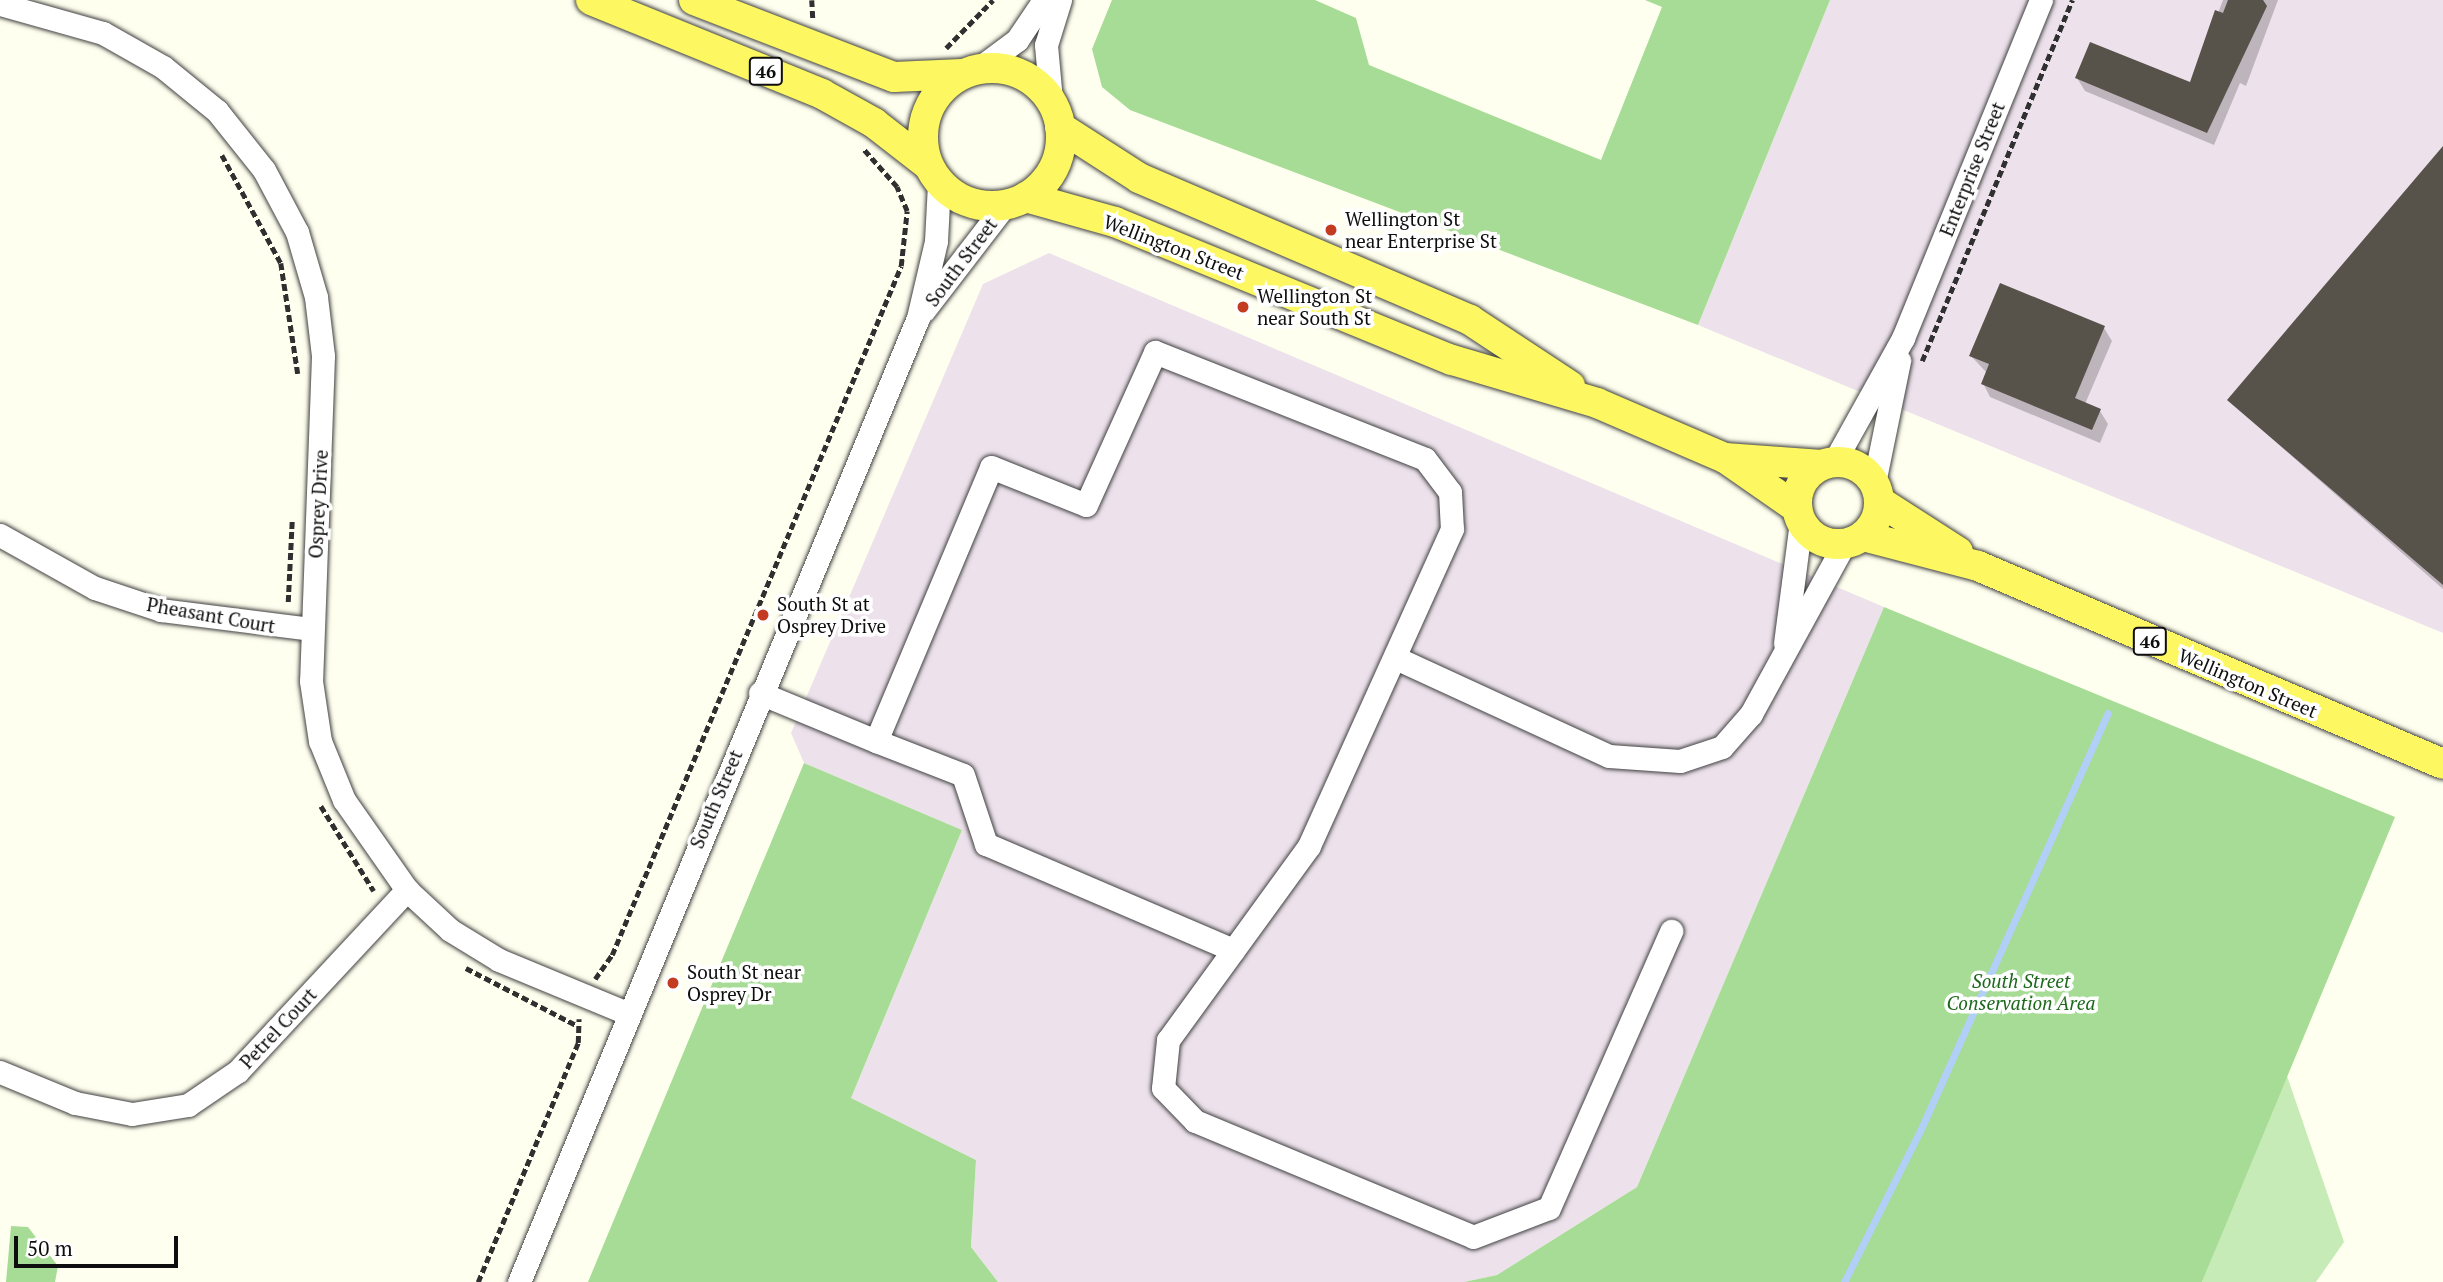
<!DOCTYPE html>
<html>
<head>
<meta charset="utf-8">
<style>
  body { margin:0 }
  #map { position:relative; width:2443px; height:1282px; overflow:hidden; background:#ffffef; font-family:"PT Serif",serif }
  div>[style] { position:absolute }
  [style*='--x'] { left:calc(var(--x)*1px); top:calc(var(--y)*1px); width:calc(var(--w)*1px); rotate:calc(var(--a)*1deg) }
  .industrial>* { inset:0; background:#ede2ec }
  .green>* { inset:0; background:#c7ebb7 }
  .forest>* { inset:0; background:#a7dc96 }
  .shadow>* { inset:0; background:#0003 }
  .stream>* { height:7px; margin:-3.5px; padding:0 3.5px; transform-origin:3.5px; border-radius:3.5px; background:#b2cff8 }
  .building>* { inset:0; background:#57524a }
  .path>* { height:4.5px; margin-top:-2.25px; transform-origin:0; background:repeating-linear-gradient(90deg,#303030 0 7px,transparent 0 10.5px) }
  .roads { filter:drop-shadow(0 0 2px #414141) drop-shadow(0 0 2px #414141) }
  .minor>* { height:23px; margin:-11.5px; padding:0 11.5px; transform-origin:11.5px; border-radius:11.5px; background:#fff }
  .major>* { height:30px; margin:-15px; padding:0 15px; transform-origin:15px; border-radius:15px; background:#fdf862 }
  .major>.ring { margin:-15px; padding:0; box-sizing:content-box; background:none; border:30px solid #fdf862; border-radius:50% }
  .dots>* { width:19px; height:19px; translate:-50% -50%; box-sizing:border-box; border:4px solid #fff; border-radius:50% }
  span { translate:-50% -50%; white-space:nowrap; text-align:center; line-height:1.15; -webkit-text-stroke:7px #fff; paint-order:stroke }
  .shield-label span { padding:2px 5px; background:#fff; border:2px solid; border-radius:5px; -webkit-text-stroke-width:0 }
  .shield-label { font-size:18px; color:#0e0e0e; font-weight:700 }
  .street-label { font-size:19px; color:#0e0e0e }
  .poi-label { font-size:19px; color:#0e0e0e }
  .left { translate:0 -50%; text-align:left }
  .park-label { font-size:19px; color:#1c691c; font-style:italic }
  .scale { position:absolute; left:14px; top:1236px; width:164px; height:32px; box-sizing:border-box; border:4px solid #0e0e0e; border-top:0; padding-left:9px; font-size:21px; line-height:24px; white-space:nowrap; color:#0e0e0e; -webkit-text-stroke:5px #fff; paint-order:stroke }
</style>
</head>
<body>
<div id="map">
  <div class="industrial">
    <div style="clip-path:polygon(1830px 0,2443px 0,2443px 633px,1698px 325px)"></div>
    <div style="clip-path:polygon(1049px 253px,1884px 607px,1637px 1187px,1497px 1275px,1464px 1282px,998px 1282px,971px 1247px,976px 1160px,851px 1098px,962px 830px,804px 763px,791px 733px,983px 284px)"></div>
  </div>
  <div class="green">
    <div style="clip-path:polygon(2286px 1073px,2344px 1242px,2316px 1282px,2202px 1282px)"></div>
  </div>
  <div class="forest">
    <div style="clip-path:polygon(1112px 0,1315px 0,1356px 18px,1369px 65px,1601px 160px,1662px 7px,1645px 0,1830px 0,1698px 325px,1130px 110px,1102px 87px,1092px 49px)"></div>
    <div style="clip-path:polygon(1884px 607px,2395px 817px,2202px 1282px,1464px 1282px,1497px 1275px,1637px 1187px)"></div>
    <div style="clip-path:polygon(804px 763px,962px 830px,851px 1098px,976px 1160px,971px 1247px,998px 1282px,588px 1282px)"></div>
    <div style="clip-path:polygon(11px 1226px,28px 1227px,58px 1266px,55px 1282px,6px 1282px)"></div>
  </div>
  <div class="shadow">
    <div style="clip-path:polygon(2223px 0,2278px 0,2246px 86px,2240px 83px,2214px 145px,2085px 91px,2077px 78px,2191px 85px)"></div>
    <div style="clip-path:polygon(2443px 149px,2443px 589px,2229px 401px)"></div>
    <div style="clip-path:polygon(2104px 328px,2112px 341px,2085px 404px,2100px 411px,2108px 424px,2100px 443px,1990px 397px,1983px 383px,1987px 373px,1971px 356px)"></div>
  </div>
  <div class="stream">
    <div style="--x:1844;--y:1282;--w:169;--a:-63.3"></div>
    <div style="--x:1920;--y:1131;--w:458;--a:-65.8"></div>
  </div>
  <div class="building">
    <div style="clip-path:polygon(2228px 0,2263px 0,2267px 6px,2207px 133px,2075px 78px,2090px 42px,2190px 82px,2215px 10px,2223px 13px)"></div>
    <div style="clip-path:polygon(2443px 146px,2443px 585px,2227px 400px)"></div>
    <div style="clip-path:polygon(2000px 283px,2105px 326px,2075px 398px,2101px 409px,2092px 430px,1981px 384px,1989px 364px,1969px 356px)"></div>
  </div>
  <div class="path">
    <div style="--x:812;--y:0;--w:20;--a:87"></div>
    <div style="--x:946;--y:48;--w:67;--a:-45.6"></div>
    <div style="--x:222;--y:155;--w:123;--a:61.4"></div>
    <div style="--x:281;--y:263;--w:112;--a:81.3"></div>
    <div style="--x:1922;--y:361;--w:391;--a:-67.4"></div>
    <div style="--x:288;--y:602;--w:83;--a:-87.2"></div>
    <div style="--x:321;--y:806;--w:100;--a:58.1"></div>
    <div style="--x:466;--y:968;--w:124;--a:27.4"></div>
    <div style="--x:595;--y:979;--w:29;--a:-55"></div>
    <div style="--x:612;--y:955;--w:747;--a:-67.24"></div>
    <div style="--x:901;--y:266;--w:55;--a:-83.8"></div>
    <div style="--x:907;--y:211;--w:26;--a:-113"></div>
    <div style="--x:897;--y:187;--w:50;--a:-131.7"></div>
    <div style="--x:478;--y:1282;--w:259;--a:-67.3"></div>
    <div style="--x:578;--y:1043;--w:24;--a:-88"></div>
  </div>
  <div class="roads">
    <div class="minor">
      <div style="--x:0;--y:4;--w:107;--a:15.7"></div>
      <div style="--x:103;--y:33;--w:69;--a:29.5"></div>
      <div style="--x:163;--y:67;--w:70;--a:39.2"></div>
      <div style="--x:217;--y:111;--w:75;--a:51.5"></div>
      <div style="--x:264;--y:170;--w:70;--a:62"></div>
      <div style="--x:297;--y:232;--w:68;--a:73.7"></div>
      <div style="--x:316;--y:297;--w:59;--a:83.2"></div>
      <div style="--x:323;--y:356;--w:325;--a:92.1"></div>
      <div style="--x:311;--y:681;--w:61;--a:81.5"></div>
      <div style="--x:320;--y:741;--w:64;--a:67.9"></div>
      <div style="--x:344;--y:800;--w:110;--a:55"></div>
      <div style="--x:407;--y:890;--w:59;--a:42.9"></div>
      <div style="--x:450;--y:930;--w:57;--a:31.5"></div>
      <div style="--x:499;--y:960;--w:139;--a:22.5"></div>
      <div style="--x:978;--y:69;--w:49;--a:-36.6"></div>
      <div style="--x:1017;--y:40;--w:48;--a:-56"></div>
      <div style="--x:1051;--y:100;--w:55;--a:-95.2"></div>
      <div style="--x:1046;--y:45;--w:47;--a:-72.7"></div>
      <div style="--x:924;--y:310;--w:133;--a:-52.4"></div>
      <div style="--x:1834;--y:462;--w:142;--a:-60.9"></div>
      <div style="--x:1903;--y:338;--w:365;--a:-67.8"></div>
      <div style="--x:1874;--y:483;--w:125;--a:-78.4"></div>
      <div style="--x:0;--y:535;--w:109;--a:29.2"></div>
      <div style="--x:95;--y:588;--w:70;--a:18.4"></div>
      <div style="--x:161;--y:610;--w:151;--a:7.2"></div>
      <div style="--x:1785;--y:643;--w:123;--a:-82.5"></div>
      <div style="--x:1398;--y:659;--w:232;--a:24.7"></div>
      <div style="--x:1609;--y:756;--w:71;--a:4"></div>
      <div style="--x:1680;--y:761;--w:44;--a:-18.4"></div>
      <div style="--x:1722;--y:747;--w:44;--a:-48.7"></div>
      <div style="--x:1751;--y:714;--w:194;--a:-61.3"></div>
      <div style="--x:760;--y:693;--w:126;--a:22.5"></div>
      <div style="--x:876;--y:741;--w:297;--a:-67.2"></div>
      <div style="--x:991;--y:467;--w:102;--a:21.8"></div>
      <div style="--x:1086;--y:505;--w:168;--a:-65.7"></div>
      <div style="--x:1155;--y:352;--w:290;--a:21.6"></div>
      <div style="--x:1425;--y:459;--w:41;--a:52.9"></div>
      <div style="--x:1450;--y:492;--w:37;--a:87"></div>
      <div style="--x:1452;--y:529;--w:348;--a:114.3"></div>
      <div style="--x:1309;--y:846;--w:240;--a:126"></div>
      <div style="--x:1168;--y:1040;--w:48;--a:95.9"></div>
      <div style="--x:1163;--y:1088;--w:46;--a:45.9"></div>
      <div style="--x:1195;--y:1121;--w:301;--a:22.6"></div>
      <div style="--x:1473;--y:1237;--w:81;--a:-20.9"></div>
      <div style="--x:1549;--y:1208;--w:303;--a:-66.2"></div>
      <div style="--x:876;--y:741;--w:93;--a:21.3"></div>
      <div style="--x:963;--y:775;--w:73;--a:71.6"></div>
      <div style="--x:986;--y:844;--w:269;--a:23.2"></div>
      <div style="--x:0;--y:1072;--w:81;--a:22.5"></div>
      <div style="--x:75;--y:1103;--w:58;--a:10.9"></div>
      <div style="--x:132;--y:1114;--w:57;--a:-9.1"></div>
      <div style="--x:188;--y:1105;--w:60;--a:-34.2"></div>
      <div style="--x:238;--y:1071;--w:248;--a:-47"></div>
      <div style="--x:519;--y:1282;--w:1043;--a:-67.52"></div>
      <div style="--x:918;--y:318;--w:79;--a:-76.8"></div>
      <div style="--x:936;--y:241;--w:58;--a:-87"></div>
    </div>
    <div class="major">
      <div style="--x:591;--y:0;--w:249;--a:22.1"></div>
      <div style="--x:822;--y:94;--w:60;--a:29.1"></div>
      <div style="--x:874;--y:123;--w:68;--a:37.9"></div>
      <div style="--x:694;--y:0;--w:214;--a:21.1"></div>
      <div style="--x:894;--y:77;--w:68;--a:-2.5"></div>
      <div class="ring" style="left:923px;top:68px;width:108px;height:108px"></div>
      <div style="--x:1060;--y:127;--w:94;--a:32.8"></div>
      <div style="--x:1139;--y:178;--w:360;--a:23.2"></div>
      <div style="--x:1470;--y:320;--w:120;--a:33.4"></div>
      <div style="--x:1026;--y:197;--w:92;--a:15.7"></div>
      <div style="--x:1115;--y:222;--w:364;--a:22.3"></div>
      <div style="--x:1452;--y:360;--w:151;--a:16.5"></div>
      <div style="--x:1597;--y:403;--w:139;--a:23.3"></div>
      <div style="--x:1725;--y:458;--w:88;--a:34.8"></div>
      <div style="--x:1725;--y:458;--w:97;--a:4.1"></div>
      <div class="ring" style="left:1797px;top:462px;width:52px;height:52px"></div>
      <div style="--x:1879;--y:501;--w:94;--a:32.8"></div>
      <div style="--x:1863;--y:536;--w:119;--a:14.6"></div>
      <div style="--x:1978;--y:566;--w:505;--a:23.06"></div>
    </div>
  </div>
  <div class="dots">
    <div style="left:1331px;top:230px;background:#c33c21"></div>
    <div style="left:1243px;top:307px;background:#c33c21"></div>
    <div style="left:763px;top:615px;background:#c33c21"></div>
    <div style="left:673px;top:983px;background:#c33c21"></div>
  </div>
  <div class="shield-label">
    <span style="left:766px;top:71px">46</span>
    <span style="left:2150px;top:641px">46</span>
  </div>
  <div class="street-label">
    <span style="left:1972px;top:169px;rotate:-68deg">Enterprise Street</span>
    <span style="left:1174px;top:247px;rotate:21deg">Wellington Street</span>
    <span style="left:961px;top:262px;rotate:-53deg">South Street</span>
    <span style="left:318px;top:504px;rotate:-87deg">Osprey Drive</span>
    <span style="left:211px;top:615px;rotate:10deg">Pheasant Court</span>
    <span style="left:2248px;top:683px;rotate:23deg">Wellington Street</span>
    <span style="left:716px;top:799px;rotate:-67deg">South Street</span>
    <span style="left:278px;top:1028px;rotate:-47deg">Petrel Court</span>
  </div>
  <div class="poi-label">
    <span class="left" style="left:1345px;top:230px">Wellington St<br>near Enterprise St</span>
    <span class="left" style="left:1257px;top:307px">Wellington St<br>near South St</span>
    <span class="left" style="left:777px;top:615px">South St at<br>Osprey Drive</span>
    <span class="left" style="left:687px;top:983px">South St near<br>Osprey Dr</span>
  </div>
  <div class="park-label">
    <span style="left:2021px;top:992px">South Street<br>Conservation Area</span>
  </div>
  <div class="scale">50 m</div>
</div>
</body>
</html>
